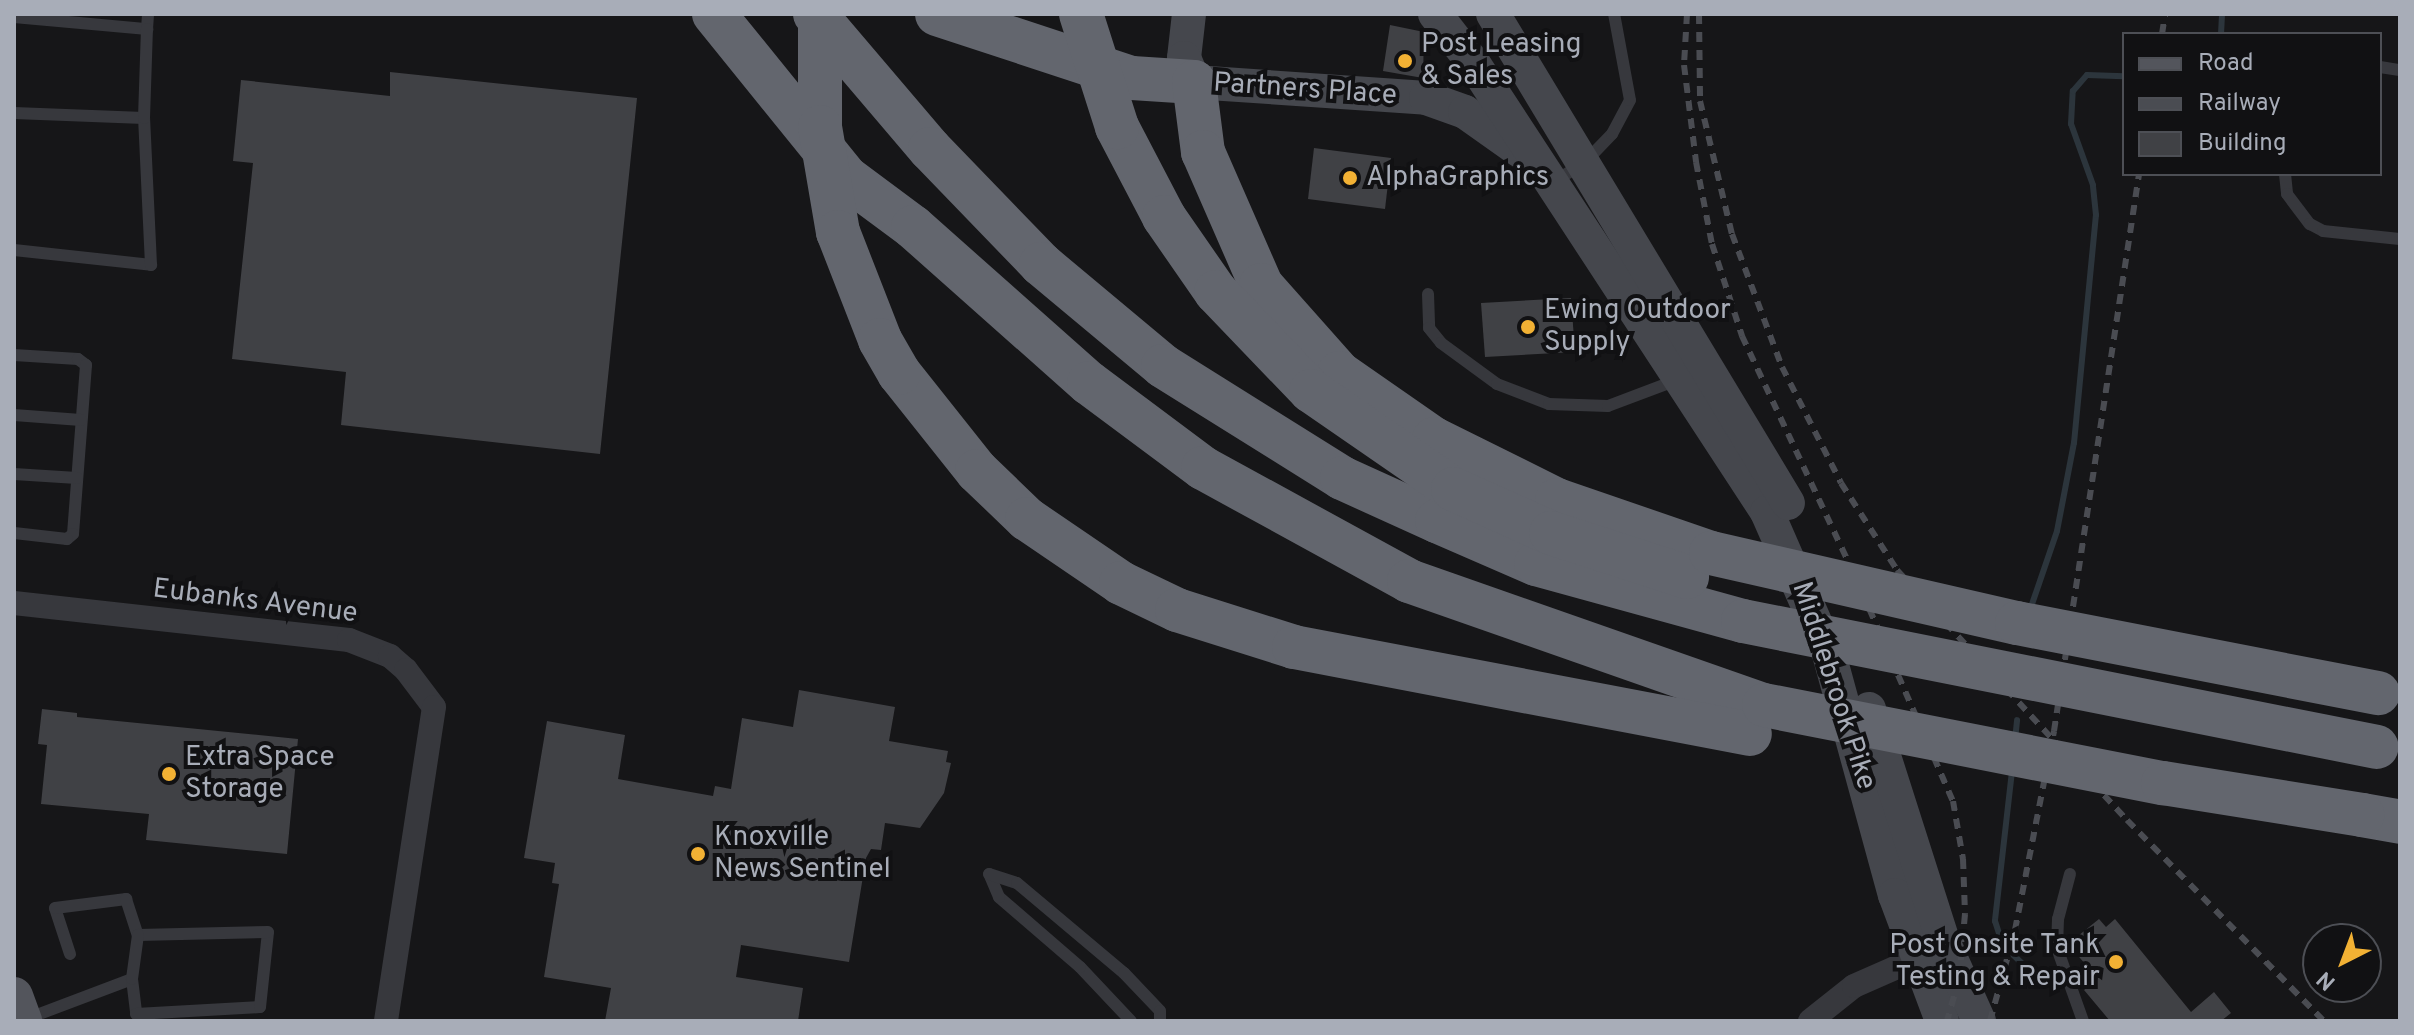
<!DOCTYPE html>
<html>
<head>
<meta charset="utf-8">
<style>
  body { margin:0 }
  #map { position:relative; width:2414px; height:1035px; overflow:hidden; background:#161618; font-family:Overpass,sans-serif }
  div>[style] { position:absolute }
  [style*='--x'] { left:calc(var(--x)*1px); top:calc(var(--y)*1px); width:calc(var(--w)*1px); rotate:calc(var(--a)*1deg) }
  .stream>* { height:6px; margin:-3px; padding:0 3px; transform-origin:3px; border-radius:3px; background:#2c353c }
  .building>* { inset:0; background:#404145 }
  .lane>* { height:12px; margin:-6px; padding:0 6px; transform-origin:6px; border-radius:6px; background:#37383d }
  .street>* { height:24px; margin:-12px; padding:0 12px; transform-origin:12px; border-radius:12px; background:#37383d }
  .secondary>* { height:34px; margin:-17px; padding:0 17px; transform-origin:17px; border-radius:17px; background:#45474d }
  .primary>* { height:38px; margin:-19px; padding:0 19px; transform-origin:19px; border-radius:19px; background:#53555c }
  .highway>* { height:44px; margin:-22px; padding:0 22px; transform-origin:22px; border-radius:22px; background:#63666e }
  .rail>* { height:6px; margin-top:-3px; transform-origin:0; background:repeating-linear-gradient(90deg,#4a4c52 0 10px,transparent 0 18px) }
  .highway-bridge>* { height:44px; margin:-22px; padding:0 22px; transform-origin:22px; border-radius:22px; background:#63666e }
  .dots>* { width:22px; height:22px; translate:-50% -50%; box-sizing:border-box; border:4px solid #111113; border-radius:50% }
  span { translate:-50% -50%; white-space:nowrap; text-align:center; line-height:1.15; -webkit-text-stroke:8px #111113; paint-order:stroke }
  .poi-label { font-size:28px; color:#a8adb8 }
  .left { translate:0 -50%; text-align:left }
  .right { translate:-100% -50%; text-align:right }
  .street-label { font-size:28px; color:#a8adb8 }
  .frame { position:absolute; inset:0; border:16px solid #a8adb8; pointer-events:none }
  .legend { position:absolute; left:2122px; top:32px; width:260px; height:144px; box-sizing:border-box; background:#111113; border:2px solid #4d4f55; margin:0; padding:10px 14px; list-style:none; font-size:24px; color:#a8adb8 }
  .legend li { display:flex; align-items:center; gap:16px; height:40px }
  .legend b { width:40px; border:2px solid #4d4f55 }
  .north { position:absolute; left:2302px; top:923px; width:80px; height:80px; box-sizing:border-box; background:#111113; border:2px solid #4d4f55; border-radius:50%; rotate:222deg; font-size:22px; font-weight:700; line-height:32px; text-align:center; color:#a8adb8 }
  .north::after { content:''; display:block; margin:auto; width:28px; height:36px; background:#f2b134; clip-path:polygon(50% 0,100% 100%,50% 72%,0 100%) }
</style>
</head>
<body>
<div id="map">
  <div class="stream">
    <div style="--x:2221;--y:34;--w:20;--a:-87"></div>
    <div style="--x:2030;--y:610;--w:83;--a:-71.1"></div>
    <div style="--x:2057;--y:531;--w:90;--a:-79.1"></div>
    <div style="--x:2074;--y:443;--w:229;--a:-84.5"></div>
    <div style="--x:2096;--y:215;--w:30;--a:-96"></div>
    <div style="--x:2093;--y:185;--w:65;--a:-109.8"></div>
    <div style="--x:2071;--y:124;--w:33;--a:-87"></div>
    <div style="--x:2073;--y:91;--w:21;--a:-49"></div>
    <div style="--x:2087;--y:75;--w:37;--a:2"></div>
    <div style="--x:2015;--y:740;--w:20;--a:-84"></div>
    <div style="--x:2012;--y:771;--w:151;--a:96.5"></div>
    <div style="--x:1995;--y:921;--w:25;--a:72"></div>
    <div style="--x:2003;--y:945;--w:45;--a:44.1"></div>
  </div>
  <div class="building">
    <div style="clip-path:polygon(1390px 25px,1424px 32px,1423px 78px,1383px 71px)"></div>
    <div style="clip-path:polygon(390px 72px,637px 98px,600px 454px,341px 425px,346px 372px,232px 359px,253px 163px,233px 161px,241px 80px,390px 96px)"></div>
    <div style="clip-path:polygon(1314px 148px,1391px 158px,1385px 209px,1308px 199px)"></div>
    <div style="clip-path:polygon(1571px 298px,1575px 352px,1485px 357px,1481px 303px)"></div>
    <div style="clip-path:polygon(799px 690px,895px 707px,889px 741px,948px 751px,946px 762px,951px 763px,944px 793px,920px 828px,885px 823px,881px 850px,871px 849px,866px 858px,849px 962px,741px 945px,736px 977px,803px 988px,798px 1021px,605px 1021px,611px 988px,544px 977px,559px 884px,552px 883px,555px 863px,524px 858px,547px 721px,625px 735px,618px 779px,713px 796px,715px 786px,731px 789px,742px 718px,793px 727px)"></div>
    <div style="clip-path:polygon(42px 709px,77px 713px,77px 717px,298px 739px,287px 854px,146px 840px,149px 814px,41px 804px,47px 745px,38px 744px)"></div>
    <div style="clip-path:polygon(2099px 919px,2106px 927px,2115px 919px,2191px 1012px,2214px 992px,2231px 1013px,2221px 1021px,2110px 1021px,2084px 990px,2098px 979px,2068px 944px)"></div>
  </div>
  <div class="lane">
    <div style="--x:14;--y:17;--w:134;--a:5.2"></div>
    <div style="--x:147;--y:29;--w:15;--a:-86"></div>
    <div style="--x:2380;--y:67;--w:20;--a:9"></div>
    <div style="--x:14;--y:113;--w:130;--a:2.2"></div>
    <div style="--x:2285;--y:174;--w:20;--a:84"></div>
    <div style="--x:2287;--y:194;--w:38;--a:53"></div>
    <div style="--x:2310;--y:224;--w:15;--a:28"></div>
    <div style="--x:2323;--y:231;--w:77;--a:5.9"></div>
    <div style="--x:1554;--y:182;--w:37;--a:-33"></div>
    <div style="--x:1585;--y:162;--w:39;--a:-46"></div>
    <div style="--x:1612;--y:134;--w:38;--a:-62"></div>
    <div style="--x:1630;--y:100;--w:87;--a:-100.5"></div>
    <div style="--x:14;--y:250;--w:138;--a:6.2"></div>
    <div style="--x:151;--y:265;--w:147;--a:-92.7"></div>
    <div style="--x:144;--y:118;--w:89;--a:-88.1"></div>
    <div style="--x:1428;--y:294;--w:34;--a:88"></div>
    <div style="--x:1429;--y:328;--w:19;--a:51"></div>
    <div style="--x:1441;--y:343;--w:69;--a:36.2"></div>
    <div style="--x:1497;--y:384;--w:56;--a:21"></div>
    <div style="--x:1549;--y:404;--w:59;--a:1.9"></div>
    <div style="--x:1608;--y:406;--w:74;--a:-20.6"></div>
    <div style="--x:14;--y:355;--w:64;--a:3.6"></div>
    <div style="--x:78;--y:359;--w:10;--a:37"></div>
    <div style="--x:86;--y:365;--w:169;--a:94.4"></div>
    <div style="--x:73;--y:534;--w:8;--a:140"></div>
    <div style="--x:67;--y:539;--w:53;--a:-173.5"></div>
    <div style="--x:14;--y:415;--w:67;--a:4.3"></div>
    <div style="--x:14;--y:474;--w:63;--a:3.6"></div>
    <div style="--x:2070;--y:874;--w:47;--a:104.9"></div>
    <div style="--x:2058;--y:919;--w:29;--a:92"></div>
    <div style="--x:2057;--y:948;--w:77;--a:70.4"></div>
    <div style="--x:70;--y:954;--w:48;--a:-108.1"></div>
    <div style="--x:55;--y:908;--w:72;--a:-7.2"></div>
    <div style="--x:126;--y:899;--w:38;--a:72"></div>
    <div style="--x:26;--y:1019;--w:113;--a:-20.7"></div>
    <div style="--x:132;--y:979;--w:35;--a:83"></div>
    <div style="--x:136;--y:1014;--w:124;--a:-3.2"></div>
    <div style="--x:260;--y:1007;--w:75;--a:-83.9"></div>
    <div style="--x:268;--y:932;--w:130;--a:178.7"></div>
    <div style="--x:138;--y:935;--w:44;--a:97.8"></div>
    <div style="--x:1131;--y:1021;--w:74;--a:-133.4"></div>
    <div style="--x:1080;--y:967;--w:107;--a:-139.2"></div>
    <div style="--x:999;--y:897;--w:25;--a:-113"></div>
    <div style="--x:989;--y:874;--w:29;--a:18"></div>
    <div style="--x:1017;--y:883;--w:140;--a:40.1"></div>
    <div style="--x:1124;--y:973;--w:52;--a:46.5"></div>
    <div style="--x:1160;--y:1011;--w:10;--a:90"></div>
  </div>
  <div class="street">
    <div style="--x:14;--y:603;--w:337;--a:6.3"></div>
    <div style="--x:349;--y:640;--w:44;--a:21.3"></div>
    <div style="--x:390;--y:656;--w:21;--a:41"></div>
    <div style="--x:406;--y:670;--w:46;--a:52.9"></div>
    <div style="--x:434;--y:707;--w:318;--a:98.7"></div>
    <div style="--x:1810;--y:1021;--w:56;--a:-38.5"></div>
    <div style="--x:1854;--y:986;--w:82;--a:-23.7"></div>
  </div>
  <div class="secondary">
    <div style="--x:1189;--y:14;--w:44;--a:96.5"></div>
    <div style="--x:1184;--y:58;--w:26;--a:67"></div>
    <div style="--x:1194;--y:82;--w:233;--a:3.9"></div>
    <div style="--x:1426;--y:98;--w:41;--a:19.7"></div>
    <div style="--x:1465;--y:112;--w:67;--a:35.3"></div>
    <div style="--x:1435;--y:14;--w:63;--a:52"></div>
    <div style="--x:1474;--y:64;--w:535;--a:56.81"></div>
    <div style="--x:1767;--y:512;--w:155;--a:66.4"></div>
    <div style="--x:1829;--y:654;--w:250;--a:74.7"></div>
    <div style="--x:1895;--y:895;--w:134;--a:69.5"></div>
    <div style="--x:1493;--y:14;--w:571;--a:58.9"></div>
    <div style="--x:1869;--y:709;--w:244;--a:72.3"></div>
    <div style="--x:1943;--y:941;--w:88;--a:65.8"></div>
  </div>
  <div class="primary">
    <div style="--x:14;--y:996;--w:27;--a:70"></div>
  </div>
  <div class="highway">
    <div style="--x:714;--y:14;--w:211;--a:51"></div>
    <div style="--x:847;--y:178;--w:82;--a:36.6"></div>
    <div style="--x:913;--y:227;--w:235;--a:41.6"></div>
    <div style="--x:1089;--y:383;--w:142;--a:36.7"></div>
    <div style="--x:1203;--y:468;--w:235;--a:28.7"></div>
    <div style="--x:1409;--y:581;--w:376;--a:19.3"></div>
    <div style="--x:815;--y:14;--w:177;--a:49.6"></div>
    <div style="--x:930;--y:149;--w:160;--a:46"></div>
    <div style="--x:1041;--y:264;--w:159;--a:39.9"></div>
    <div style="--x:1163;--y:366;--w:211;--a:32"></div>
    <div style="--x:1342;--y:478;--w:104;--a:24.4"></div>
    <div style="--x:1437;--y:521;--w:108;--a:23.5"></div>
    <div style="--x:1536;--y:564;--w:215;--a:15.4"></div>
    <div style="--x:937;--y:14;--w:205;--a:18.2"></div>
    <div style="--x:1132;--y:78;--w:62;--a:3.7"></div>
    <div style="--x:1194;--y:82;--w:71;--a:82.7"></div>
    <div style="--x:1203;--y:152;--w:145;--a:66.4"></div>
    <div style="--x:1261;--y:285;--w:118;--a:48.4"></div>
    <div style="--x:1339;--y:373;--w:116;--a:34.8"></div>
    <div style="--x:1434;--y:439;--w:137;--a:26.4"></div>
    <div style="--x:1557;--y:500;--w:163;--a:19"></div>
    <div style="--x:1117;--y:127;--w:102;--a:62.4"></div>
    <div style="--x:1164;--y:217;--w:91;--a:55.3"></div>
    <div style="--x:1216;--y:292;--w:137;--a:46.2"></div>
    <div style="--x:1311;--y:391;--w:173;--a:34.6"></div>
    <div style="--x:1453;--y:489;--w:107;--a:24.2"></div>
    <div style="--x:1551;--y:533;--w:143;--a:17.9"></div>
    <div style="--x:899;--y:373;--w:125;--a:51.5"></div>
    <div style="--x:977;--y:471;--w:69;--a:43.8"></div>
    <div style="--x:1027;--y:519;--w:114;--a:34.2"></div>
    <div style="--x:1121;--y:583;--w:62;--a:25.7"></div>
    <div style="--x:1177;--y:610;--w:123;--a:17.5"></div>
    <div style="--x:1294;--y:647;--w:464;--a:10.8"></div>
    <div style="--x:2362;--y:815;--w:39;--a:10"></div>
  </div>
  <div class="rail">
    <div style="--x:1687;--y:14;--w:51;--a:93.4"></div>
    <div style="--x:1684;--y:65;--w:98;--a:82.9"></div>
    <div style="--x:1696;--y:162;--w:84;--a:79"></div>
    <div style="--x:1712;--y:244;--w:97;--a:71.9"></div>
    <div style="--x:1742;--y:336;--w:265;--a:64.8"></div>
    <div style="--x:1855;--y:576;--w:245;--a:66.5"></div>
    <div style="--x:1953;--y:801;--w:59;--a:80.2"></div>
    <div style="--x:1963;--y:859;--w:55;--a:87.9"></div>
    <div style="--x:1965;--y:914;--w:65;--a:95.3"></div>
    <div style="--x:1959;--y:979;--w:44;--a:105.9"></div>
    <div style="--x:1699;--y:14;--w:87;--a:89.3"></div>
    <div style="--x:1700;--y:101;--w:137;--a:76.5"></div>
    <div style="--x:1732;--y:234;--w:142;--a:69.4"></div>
    <div style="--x:1782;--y:367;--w:130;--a:63"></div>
    <div style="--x:1841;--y:483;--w:103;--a:57.2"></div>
    <div style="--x:1897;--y:570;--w:340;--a:47.4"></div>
    <div style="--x:2127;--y:820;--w:281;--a:45.6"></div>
    <div style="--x:2162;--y:34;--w:20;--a:-81"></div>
    <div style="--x:1990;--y:1021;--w:94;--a:-74.6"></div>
    <div style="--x:2015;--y:930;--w:203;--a:-78.9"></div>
    <div style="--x:2054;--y:731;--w:563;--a:-81.32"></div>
  </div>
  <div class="highway-bridge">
    <div style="--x:820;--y:14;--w:113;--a:90"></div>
    <div style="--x:820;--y:127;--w:107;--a:80.3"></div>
    <div style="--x:838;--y:232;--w:116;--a:68.7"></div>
    <div style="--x:880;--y:340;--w:38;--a:60"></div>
    <div style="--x:1081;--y:14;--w:119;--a:72.3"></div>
    <div style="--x:1711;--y:553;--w:314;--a:12.9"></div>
    <div style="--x:2017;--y:623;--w:368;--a:11"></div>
    <div style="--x:1743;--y:621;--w:646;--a:11.24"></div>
    <div style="--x:1764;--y:705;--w:407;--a:11.1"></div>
    <div style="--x:2163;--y:783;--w:202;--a:9.1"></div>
  </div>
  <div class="dots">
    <div style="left:1405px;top:61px;background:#f2b134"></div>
    <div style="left:1350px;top:178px;background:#f2b134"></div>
    <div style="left:1528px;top:327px;background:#f2b134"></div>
    <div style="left:169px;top:774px;background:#f2b134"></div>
    <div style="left:698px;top:854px;background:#f2b134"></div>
    <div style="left:2116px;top:962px;background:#f2b134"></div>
  </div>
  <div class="poi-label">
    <span class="left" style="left:1421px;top:61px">Post Leasing<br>&amp; Sales</span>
    <span class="left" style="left:1366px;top:178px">AlphaGraphics</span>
    <span class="left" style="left:1544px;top:327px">Ewing Outdoor<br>Supply</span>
    <span class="left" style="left:185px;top:774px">Extra Space<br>Storage</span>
    <span class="left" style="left:714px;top:854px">Knoxville<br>News Sentinel</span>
    <span class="right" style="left:2100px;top:962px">Post Onsite Tank<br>Testing &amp; Repair</span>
  </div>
  <div class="street-label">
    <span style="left:1305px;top:90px;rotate:4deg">Partners Place</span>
    <span style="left:255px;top:602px;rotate:7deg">Eubanks Avenue</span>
    <span style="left:1833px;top:686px;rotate:72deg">Middlebrook Pike</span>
  </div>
  <div class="frame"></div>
  <ul class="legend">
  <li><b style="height:10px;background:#53555c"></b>Road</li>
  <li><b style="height:10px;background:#4a4c52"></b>Railway</li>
  <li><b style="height:22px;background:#404145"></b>Building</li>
  </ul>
  <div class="north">N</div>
</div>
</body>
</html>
